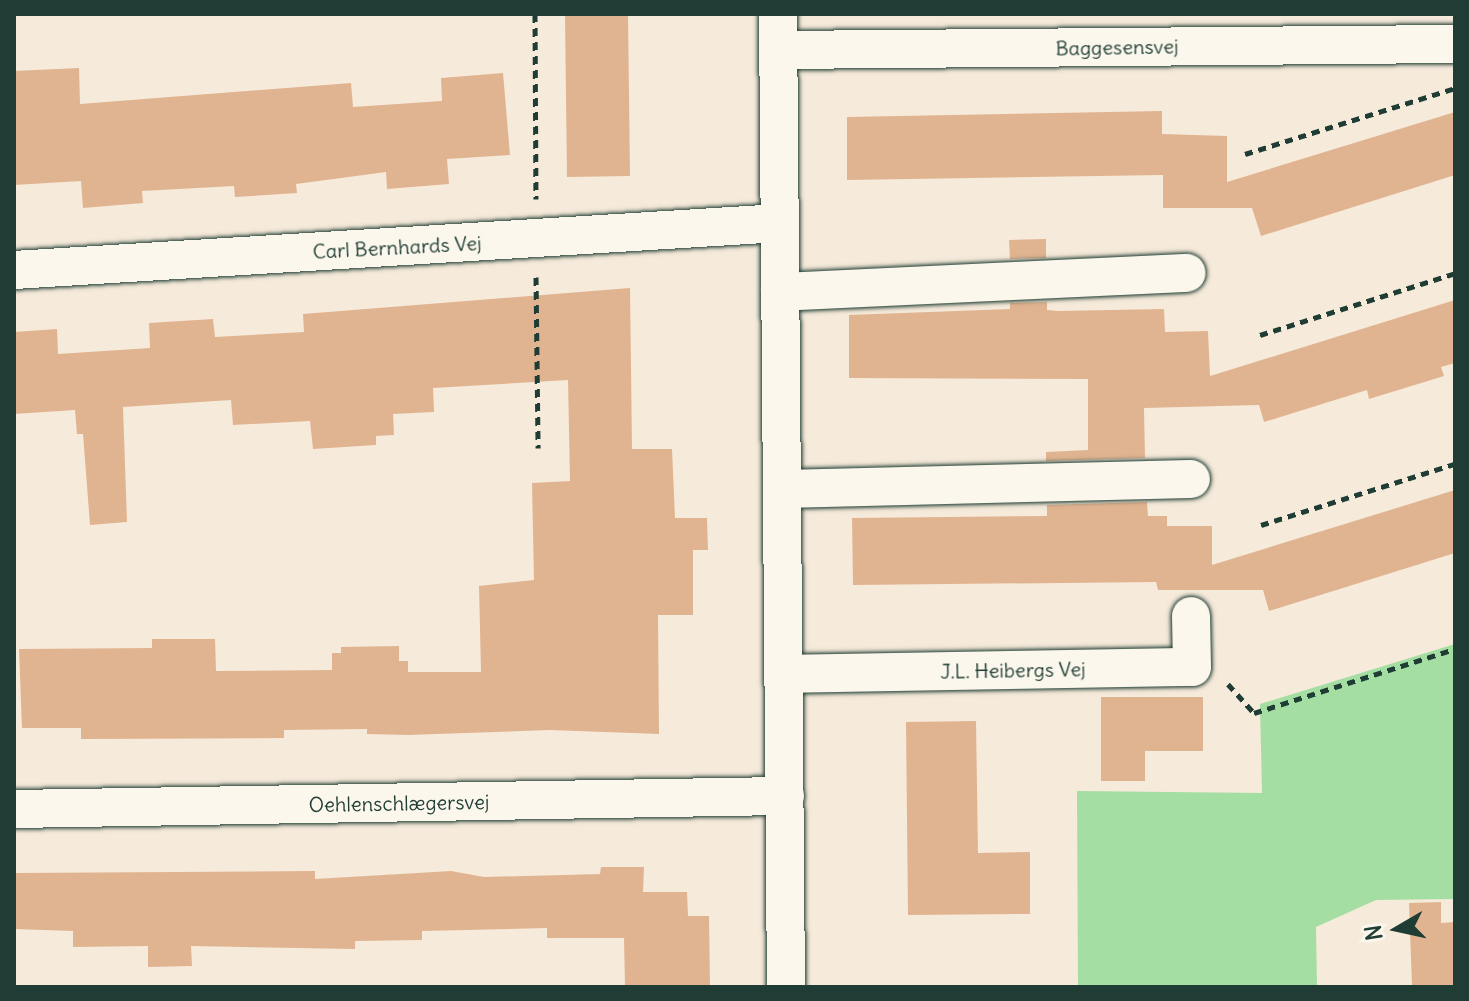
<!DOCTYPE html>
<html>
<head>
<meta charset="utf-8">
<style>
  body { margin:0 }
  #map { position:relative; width:1469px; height:1001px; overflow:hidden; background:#f6eada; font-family:Delius,sans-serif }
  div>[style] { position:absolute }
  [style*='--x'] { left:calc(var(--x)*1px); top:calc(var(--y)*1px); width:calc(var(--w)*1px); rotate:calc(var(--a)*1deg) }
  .green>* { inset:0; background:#a5dea3 }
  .building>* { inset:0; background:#e1b491 }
  .path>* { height:5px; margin-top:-2.5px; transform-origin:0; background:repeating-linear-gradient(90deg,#1f3d34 0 8px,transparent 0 14px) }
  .roads { filter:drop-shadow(0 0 2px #1f3d34) drop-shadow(0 0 2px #1f3d34) }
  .minor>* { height:38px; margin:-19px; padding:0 19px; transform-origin:19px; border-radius:19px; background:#fbf7ec }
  span { translate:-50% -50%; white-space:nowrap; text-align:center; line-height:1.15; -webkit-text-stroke:6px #fbf7ec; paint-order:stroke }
  .street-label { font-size:20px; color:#1f3d34 }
  .frame { position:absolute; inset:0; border:16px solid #1f3d34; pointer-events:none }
  .north { position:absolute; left:1357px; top:889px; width:80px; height:80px; -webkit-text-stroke:6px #fbf7ec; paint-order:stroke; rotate:261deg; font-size:22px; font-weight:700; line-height:32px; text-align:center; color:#1f3d34 }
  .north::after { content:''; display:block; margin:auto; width:28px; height:36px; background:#1f3d34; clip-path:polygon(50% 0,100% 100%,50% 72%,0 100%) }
</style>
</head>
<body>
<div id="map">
  <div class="green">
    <div style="clip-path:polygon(1455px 644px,1455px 899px,1376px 900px,1316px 927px,1317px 987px,1078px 987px,1077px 791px,1262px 793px,1260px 704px)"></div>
  </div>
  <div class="building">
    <div style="clip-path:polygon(565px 14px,628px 14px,630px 176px,567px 177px)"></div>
    <div style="clip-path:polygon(79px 68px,80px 104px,351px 83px,353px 107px,442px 101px,441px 78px,503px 73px,510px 155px,447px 159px,449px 184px,387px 189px,386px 172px,296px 184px,297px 193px,235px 197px,234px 186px,142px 191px,143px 203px,83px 208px,81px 181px,14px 185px,14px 71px)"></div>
    <div style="clip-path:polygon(1162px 111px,1162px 134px,1227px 136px,1227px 182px,1455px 112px,1455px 175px,1261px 236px,1252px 208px,1163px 208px,1163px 175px,847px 180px,847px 117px)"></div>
    <div style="clip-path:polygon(1046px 239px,1046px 258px,1010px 259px,1009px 240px)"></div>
    <div style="clip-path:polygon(630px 288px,632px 449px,672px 449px,675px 518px,707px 518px,708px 550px,693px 550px,693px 615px,658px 615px,659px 734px,550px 730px,407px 735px,367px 734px,367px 729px,284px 730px,284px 738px,81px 739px,81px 728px,22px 728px,19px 649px,152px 648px,152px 639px,215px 639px,216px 671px,332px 670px,332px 653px,341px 653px,341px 647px,399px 646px,399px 661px,408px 661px,408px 672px,481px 672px,479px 586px,534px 580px,532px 483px,570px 481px,568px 380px,433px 388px,434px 412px,393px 414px,394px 435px,376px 436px,376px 445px,313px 449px,310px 421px,233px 425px,231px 400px,123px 407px,127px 522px,90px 525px,83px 434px,77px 434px,75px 410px,14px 414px,14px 332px,57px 329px,58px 354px,150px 348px,149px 323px,213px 319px,215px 337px,304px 332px,303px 314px)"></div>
    <div style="clip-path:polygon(1455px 300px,1455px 363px,1441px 367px,1444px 376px,1369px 399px,1367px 390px,1264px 422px,1259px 405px,1144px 408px,1145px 458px,1046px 461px,1046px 452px,1088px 450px,1088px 379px,849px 378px,849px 315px,1010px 309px,1010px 303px,1047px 302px,1047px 310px,1058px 311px,1164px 309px,1165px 332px,1208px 331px,1210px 376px)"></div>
    <div style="clip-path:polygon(1455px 490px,1455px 553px,1269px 611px,1263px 590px,1158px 590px,1156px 582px,853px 585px,852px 518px,1047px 516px,1047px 505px,1147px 502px,1148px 516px,1167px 516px,1167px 526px,1212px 526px,1212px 565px)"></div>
    <div style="clip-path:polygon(1101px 697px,1203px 697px,1203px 751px,1145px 751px,1145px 781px,1101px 781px)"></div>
    <div style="clip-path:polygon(976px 721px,978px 853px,1030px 852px,1030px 914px,908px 915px,906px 722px)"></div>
    <div style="clip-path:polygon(601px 867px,644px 867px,643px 892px,687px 892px,688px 916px,709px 916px,710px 987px,625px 987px,624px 938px,547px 938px,547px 928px,422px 931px,422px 940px,355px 941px,355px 949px,191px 946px,192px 966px,148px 967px,148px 946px,73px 947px,73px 931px,14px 929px,14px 873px,315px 871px,315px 879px,451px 871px,484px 877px,600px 874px)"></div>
    <div style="clip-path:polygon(1441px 902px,1441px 923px,1455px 922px,1455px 985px,1412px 986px,1409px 903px)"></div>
  </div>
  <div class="path">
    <div style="--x:535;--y:14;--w:185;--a:89.7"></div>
    <div style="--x:1245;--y:154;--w:220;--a:-17.4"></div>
    <div style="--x:536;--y:277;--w:171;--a:89.3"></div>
    <div style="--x:1260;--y:335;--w:205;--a:-17.6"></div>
    <div style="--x:1261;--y:525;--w:203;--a:-17.5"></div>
    <div style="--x:1228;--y:684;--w:39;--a:48"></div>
    <div style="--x:1254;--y:713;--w:211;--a:-17.7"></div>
  </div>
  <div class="roads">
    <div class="minor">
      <div style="--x:778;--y:14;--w:973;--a:89.53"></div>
      <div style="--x:779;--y:50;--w:676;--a:-0.51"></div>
      <div style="--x:14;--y:270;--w:767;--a:-3.51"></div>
      <div style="--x:780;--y:292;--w:407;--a:-2.7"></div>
      <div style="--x:782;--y:489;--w:409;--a:-1.4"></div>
      <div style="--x:784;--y:674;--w:408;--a:-1"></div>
      <div style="--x:1192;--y:667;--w:51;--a:-91.1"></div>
      <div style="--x:14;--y:809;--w:771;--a:-0.97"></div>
    </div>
  </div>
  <div class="street-label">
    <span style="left:1117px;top:47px;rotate:-1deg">Baggesensvej</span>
    <span style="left:397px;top:247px;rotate:-3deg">Carl Bernhards Vej</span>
    <span style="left:1013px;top:670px;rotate:-1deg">J.L. Heibergs Vej</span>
    <span style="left:399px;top:803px;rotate:-1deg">Oehlenschlægersvej</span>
  </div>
  <div class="frame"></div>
  <div class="north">N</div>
</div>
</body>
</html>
